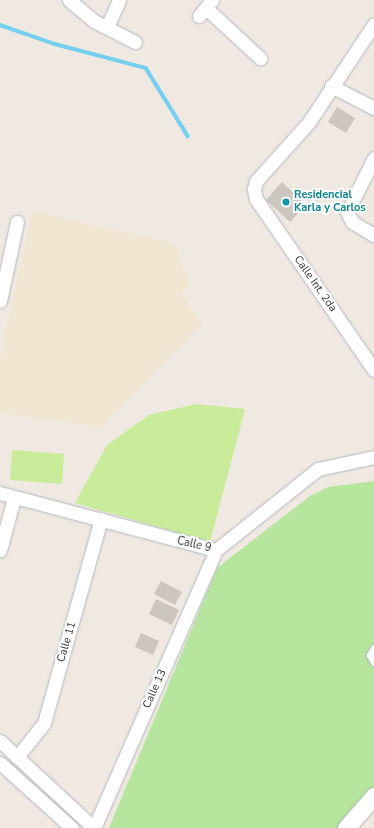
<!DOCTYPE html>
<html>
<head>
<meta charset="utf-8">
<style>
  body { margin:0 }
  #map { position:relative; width:374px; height:828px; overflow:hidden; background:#efe9e1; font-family:"Nunito Sans",sans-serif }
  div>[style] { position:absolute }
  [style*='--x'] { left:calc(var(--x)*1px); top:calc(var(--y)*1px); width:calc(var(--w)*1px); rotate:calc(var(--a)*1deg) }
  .education>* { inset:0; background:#f0e6d1 }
  .green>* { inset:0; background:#b6e59e }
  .pitch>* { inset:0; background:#c9ec9a }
  .stream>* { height:3.5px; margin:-1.75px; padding:0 1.75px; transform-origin:1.75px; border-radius:1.75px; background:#75cff0 }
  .building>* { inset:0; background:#cbc7bf }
  .roads { filter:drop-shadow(0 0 1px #b4b7c1) drop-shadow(0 0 1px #b4b7c1) }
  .service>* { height:7px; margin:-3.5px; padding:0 3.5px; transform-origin:3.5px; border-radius:3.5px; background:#fff }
  .minor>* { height:13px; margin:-6.5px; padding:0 6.5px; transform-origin:6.5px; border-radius:6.5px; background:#fff }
  .tertiary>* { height:17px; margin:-8.5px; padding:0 8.5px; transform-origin:8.5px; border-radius:8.5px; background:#fff }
  .dots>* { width:11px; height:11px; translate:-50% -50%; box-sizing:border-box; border:2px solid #fff; border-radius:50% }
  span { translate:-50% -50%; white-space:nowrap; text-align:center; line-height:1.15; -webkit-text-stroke:4px #fff; paint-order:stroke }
  .culture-label { font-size:11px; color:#0d838f; font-weight:700 }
  .left { translate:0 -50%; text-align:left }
  .street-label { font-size:11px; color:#2e2e2e }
</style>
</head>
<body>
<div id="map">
  <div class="education">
    <div style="clip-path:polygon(32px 211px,175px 244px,189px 284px,182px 294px,202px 323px,100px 427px,0 413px,0 359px)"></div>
  </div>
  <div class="green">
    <div style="clip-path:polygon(374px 481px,374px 789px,338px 828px,109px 828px,217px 568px,310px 496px,328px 487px)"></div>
  </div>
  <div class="pitch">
    <div style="clip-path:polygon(196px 404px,245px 409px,210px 542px,75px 503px,107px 445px,149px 415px)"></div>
    <div style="clip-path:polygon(12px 450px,64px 454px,62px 484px,10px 480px)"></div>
  </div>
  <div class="stream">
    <div style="--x:0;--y:25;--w:58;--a:19.1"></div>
    <div style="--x:55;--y:44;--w:94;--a:14.8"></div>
    <div style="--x:146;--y:68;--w:80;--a:58.3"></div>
  </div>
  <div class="building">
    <div style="clip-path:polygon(337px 107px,355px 118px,346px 133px,328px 122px)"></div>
    <div style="clip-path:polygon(282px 182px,306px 205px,290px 222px,266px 200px)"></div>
    <div style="clip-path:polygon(161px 581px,182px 592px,175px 605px,154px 594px)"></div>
    <div style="clip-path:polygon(156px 599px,179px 610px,172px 625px,149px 614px)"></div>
    <div style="clip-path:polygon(141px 633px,159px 641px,153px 655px,135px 647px)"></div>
  </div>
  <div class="roads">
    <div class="service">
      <div style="--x:374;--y:648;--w:8;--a:120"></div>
      <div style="--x:370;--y:655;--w:8;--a:60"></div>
    </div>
    <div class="minor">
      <div style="--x:69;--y:0;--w:33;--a:40"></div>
      <div style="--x:94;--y:21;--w:46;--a:27.1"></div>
      <div style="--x:206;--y:8;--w:74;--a:42.8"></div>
      <div style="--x:199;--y:16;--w:21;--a:-51"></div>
      <div style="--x:374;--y:24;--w:118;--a:123.6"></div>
      <div style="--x:309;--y:122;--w:79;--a:131.9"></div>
      <div style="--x:256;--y:181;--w:8;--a:104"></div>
      <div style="--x:254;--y:189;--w:10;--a:79"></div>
      <div style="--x:256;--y:199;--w:208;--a:55.4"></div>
      <div style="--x:107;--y:27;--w:30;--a:-66"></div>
      <div style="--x:331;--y:86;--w:48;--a:27.1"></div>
      <div style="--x:374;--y:158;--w:60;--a:116.6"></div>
      <div style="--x:347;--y:212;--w:11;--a:63"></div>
      <div style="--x:352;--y:222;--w:26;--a:31"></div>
      <div style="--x:0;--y:301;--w:81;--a:-77.9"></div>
      <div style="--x:0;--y:493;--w:223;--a:14.8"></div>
      <div style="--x:216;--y:550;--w:130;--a:-38.5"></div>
      <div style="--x:318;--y:469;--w:57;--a:-12.1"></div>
      <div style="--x:0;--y:550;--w:54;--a:-74.9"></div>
      <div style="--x:0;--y:741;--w:128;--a:42.8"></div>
      <div style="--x:17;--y:757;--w:43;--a:-51.5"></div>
      <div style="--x:44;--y:723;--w:212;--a:-74.4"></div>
      <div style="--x:0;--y:763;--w:97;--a:42.1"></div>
      <div style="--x:94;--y:828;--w:304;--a:-66.3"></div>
    </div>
    <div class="tertiary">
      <div style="--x:346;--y:828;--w:43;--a:-48.8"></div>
    </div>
  </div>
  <div class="dots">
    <div style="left:286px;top:202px;background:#0f9aa8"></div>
  </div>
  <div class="culture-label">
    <span class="left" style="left:294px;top:202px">Residencial<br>Karla y Carlos</span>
  </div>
  <div class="street-label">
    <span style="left:315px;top:284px;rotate:55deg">Calle Int. 2da</span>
    <span style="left:194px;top:545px;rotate:13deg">Calle 9</span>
    <span style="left:67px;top:642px;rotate:-74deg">Calle 11</span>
    <span style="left:155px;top:689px;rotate:-66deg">Calle 13</span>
  </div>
</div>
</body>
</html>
